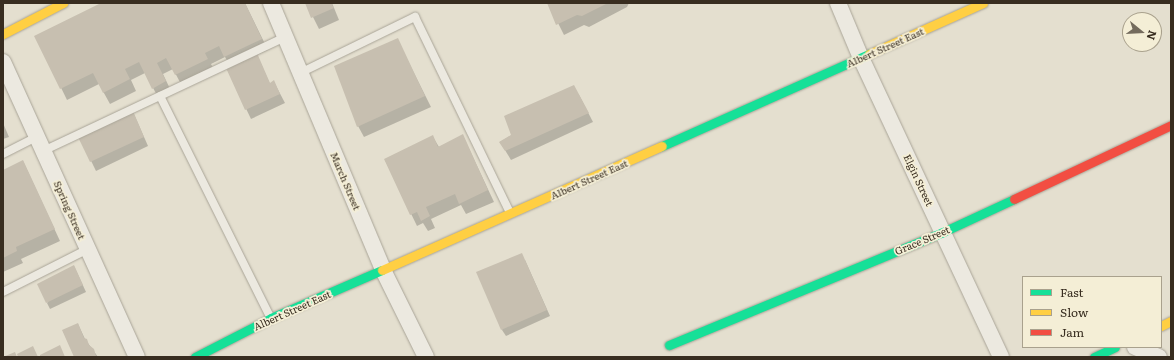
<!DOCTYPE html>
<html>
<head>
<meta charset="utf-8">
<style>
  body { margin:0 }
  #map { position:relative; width:1174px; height:360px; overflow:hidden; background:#e4dfcf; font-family:Literata,serif }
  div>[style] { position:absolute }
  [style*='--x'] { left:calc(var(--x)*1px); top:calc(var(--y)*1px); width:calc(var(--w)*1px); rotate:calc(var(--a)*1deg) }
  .shadow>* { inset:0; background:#0003 }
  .building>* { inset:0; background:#c7bfb0 }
  .roads { filter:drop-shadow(0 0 1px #a9a497) drop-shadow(0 0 1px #a9a497) }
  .lane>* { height:8px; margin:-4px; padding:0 4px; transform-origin:4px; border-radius:4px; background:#ece9e0 }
  .street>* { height:16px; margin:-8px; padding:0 8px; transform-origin:8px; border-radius:8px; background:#ece9e0 }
  .fast>* { height:9px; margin:-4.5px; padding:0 4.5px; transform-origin:4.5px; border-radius:4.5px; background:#16e098 }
  .slow>* { height:9px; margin:-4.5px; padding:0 4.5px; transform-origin:4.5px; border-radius:4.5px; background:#ffcf43 }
  .jam>* { height:9px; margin:-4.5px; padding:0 4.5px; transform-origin:4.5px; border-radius:4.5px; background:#f24e42 }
  span { translate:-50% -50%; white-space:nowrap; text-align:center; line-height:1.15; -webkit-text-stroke:3.5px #f4eed6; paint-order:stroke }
  .street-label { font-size:10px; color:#382d20 }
  .frame { position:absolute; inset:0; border:4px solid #382d20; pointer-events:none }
  .legend { position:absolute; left:1022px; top:276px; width:140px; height:72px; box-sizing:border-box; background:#f4eed6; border:1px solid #a9a18d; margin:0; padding:5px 7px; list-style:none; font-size:12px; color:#382d20 }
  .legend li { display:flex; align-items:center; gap:8px; height:20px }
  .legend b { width:20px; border:1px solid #a9a18d }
  .north { position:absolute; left:1122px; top:12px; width:40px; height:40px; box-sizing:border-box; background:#f4eed6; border:1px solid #a9a18d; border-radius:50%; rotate:108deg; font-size:11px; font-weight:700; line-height:16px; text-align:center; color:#382d20 }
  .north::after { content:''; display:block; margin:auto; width:14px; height:18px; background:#746b5d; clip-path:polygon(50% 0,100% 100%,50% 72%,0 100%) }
</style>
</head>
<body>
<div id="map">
  <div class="shadow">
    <div style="clip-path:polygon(103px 3px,245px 3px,268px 50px,257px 55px,270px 84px,274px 82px,285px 103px,251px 119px,227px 69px,231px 67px,225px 57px,211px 64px,214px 70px,182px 86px,173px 69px,163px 74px,172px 93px,159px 99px,145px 73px,131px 80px,136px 91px,110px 104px,99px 84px,67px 100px,36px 36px)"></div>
    <div style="clip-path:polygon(306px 3px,332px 3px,339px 20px,319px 29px)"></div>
    <div style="clip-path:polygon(548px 3px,629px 3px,627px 7px,589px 27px,584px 25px,564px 35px)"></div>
    <div style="clip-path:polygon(397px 39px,431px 107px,364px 137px,358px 126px)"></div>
    <div style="clip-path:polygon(579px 95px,593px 122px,511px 160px,500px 142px)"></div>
    <div style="clip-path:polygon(133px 112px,148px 146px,96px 171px,80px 138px)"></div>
    <div style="clip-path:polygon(3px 123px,9px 137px,3px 139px)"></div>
    <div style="clip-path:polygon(463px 136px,494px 202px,466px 214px,461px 205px,431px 219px,435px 228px,428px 231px,423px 223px,417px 226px,385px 160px,433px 137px,439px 147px)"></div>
    <div style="clip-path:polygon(23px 161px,60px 241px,21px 259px,23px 263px,3px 272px,3px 171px)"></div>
    <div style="clip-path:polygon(525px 260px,550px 316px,506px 336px,502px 330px)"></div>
    <div style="clip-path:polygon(74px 266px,86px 292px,50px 309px,47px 303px)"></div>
    <div style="clip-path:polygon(78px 324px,85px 339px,98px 357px,75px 357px,63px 331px)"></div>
  </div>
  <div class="building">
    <div style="clip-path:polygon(101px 3px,245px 3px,262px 39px,224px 57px,219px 46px,205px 53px,208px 59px,175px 75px,166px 58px,157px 63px,166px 81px,152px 89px,139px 62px,125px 69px,130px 79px,103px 93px,93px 73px,60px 89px,34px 36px)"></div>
    <div style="clip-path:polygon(305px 3px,331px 3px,334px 8px,311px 18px)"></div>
    <div style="clip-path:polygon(547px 3px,608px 3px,582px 16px,577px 15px,556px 25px)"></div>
    <div style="clip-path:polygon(398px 38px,425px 96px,357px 127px,334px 66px)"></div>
    <div style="clip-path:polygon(257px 53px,270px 83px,274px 80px,280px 94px,245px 110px,226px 68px)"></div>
    <div style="clip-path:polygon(574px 85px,589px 113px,505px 151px,499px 142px,511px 135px,504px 116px)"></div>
    <div style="clip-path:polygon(133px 111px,144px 137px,90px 162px,78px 137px)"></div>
    <div style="clip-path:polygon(463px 134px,488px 190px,459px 204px,455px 194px,426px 207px,430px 216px,421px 221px,417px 212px,410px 215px,384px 159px,433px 135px,438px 147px)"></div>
    <div style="clip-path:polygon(23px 160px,55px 229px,16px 247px,17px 251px,3px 258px,3px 170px)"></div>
    <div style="clip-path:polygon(522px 253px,547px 310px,501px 330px,476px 272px)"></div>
    <div style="clip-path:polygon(74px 265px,83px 285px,46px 303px,37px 284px)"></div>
    <div style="clip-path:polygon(78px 323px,84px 338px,87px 339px,89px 345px,94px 349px,96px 356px,74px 357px,62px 330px)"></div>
    <div style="clip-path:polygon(60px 345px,65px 357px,40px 357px,40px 355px)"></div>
    <div style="clip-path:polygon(33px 346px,38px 357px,18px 357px,17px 354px)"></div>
    <div style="clip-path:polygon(15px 352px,17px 357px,3px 357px)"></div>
  </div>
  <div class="roads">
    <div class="lane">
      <div style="--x:300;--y:73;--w:128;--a:-26"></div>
      <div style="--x:415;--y:17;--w:218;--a:64.1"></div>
      <div style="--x:160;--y:96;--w:247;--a:63.5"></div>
      <div style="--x:43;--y:151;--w:268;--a:-25.2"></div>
      <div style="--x:3;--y:154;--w:38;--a:-27"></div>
      <div style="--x:3;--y:292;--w:95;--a:-26.8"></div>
    </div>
    <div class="street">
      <div style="--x:271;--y:3;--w:290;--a:67.2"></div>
      <div style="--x:383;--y:270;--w:97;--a:63.7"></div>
      <div style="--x:838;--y:3;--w:60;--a:67.3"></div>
      <div style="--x:861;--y:58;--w:330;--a:64.9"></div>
      <div style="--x:3;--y:62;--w:324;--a:65.6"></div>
      <div style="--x:1135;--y:347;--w:26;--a:23"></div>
    </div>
    <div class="fast">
      <div style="--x:662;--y:146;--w:227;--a:-24"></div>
      <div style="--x:669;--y:345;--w:296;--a:-22.4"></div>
      <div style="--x:943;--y:232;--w:78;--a:-24.9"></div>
      <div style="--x:195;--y:357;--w:85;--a:-27.2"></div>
      <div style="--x:271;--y:318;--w:121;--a:-23.4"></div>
      <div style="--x:1094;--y:357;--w:23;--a:-25"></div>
    </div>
    <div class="slow">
      <div style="--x:3;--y:34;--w:68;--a:-27.3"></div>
      <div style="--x:869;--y:54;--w:125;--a:-24.1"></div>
      <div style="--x:382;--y:270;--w:306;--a:-23.9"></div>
      <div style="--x:1161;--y:326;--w:11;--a:-27"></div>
    </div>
    <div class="jam">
      <div style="--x:1014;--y:199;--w:174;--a:-25.2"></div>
    </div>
  </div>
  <div class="street-label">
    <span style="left:885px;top:47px;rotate:-24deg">Albert Street East</span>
    <span style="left:589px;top:179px;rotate:-24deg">Albert Street East</span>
    <span style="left:919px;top:180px;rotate:65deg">Elgin Street</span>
    <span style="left:346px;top:181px;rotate:67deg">March Street</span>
    <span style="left:70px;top:210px;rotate:66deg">Spring Street</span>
    <span style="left:922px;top:240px;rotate:-23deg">Grace Street</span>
    <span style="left:292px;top:310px;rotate:-24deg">Albert Street East</span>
  </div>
  <div class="frame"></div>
  <ul class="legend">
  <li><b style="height:5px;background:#16e098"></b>Fast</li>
  <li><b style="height:5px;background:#ffcf43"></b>Slow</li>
  <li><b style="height:5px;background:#f24e42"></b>Jam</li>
  </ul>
  <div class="north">N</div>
</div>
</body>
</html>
